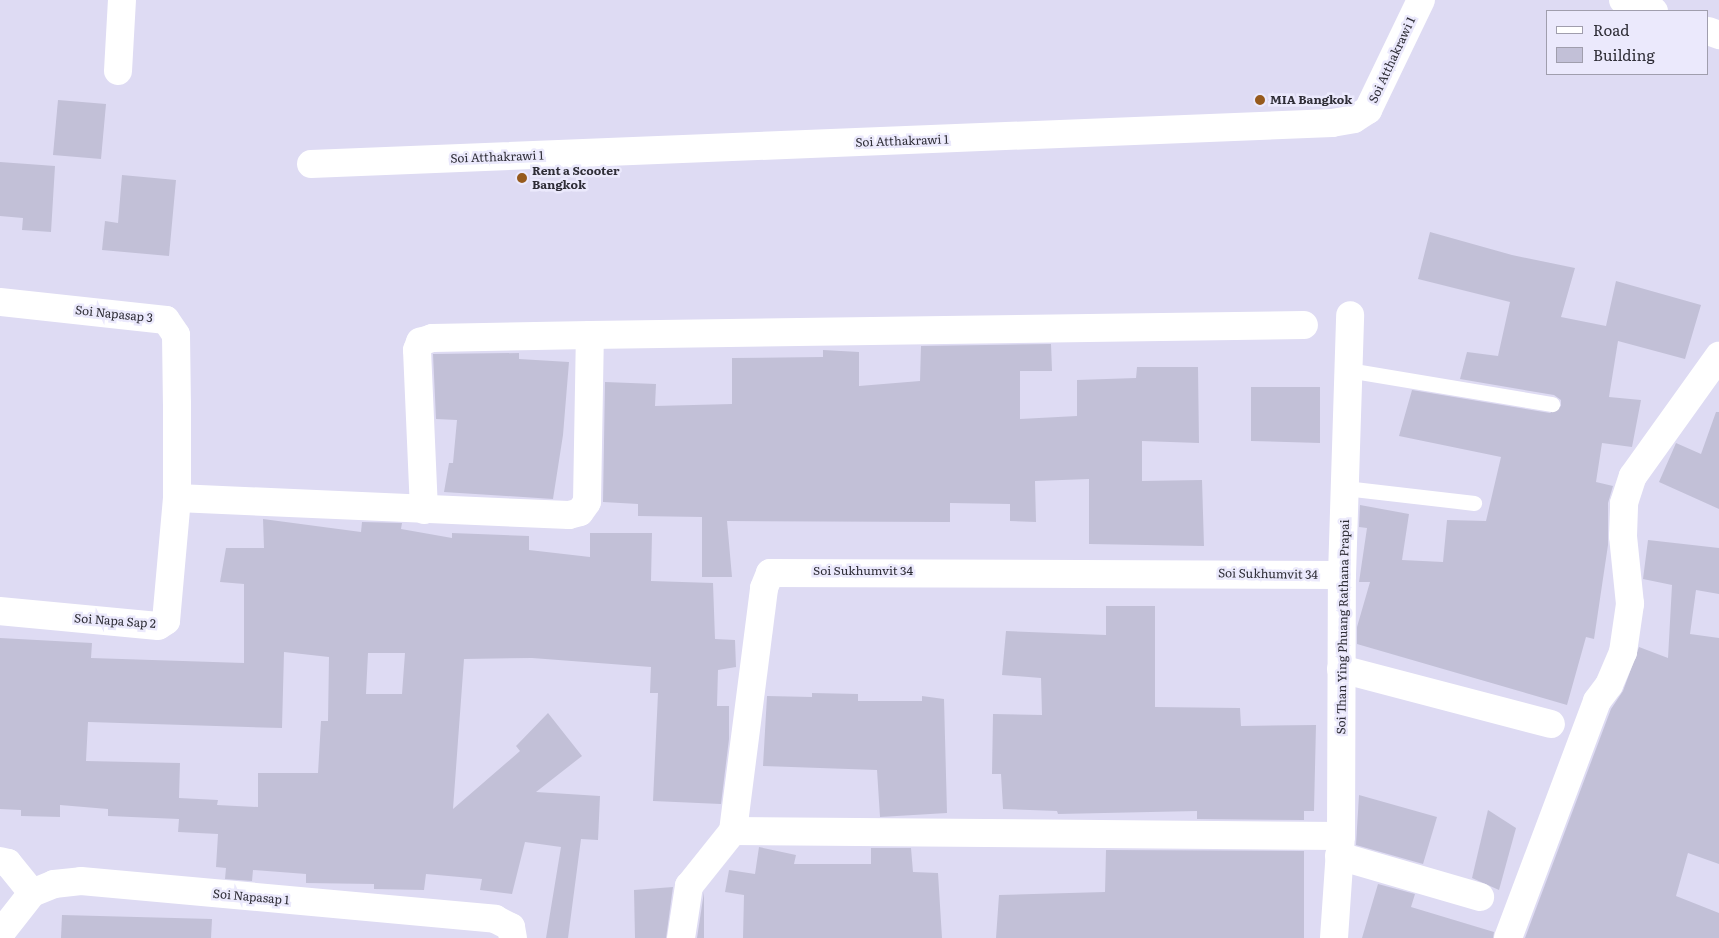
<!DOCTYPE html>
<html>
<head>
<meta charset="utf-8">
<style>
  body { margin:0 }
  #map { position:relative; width:1719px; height:938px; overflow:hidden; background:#dedbf3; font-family:Literata,serif }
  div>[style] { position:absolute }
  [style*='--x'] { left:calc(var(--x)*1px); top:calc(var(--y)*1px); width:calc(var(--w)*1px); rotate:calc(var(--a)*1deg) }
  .building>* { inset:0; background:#c2c0d7 }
  .service>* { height:15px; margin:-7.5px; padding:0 7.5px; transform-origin:7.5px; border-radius:7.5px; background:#fff }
  .minor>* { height:28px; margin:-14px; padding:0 14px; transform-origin:14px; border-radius:14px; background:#fff }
  .dots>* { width:14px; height:14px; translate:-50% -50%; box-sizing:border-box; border:2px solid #ebe9fc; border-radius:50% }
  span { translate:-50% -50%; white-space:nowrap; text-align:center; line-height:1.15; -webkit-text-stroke:5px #ebe9fc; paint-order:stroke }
  .street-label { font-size:12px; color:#2f2e37 }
  .poi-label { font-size:12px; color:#2f2e37; font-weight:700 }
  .left { translate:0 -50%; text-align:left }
  .legend { position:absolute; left:1546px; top:10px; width:162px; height:65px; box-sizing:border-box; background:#ebe9fc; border:1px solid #a09ead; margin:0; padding:6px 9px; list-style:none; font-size:15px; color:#2f2e37 }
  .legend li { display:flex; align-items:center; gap:10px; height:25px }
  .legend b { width:25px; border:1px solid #a09ead }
</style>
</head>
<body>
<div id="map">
  <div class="building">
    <div style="clip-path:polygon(58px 100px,106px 104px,101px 159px,53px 155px)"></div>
    <div style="clip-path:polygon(0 162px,55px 166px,51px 232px,22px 230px,23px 218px,0 216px)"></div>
    <div style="clip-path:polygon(122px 175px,176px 180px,169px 256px,102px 250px,105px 221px,118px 223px)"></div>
    <div style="clip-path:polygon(1430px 232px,1512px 255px,1575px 268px,1561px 317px,1606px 326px,1616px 281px,1701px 305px,1685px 359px,1618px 341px,1609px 397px,1641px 400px,1632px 447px,1602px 443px,1596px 482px,1613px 486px,1608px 503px,1608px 545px,1594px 639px,1586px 637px,1567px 705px,1357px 644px,1357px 627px,1370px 582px,1359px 582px,1367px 528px,1359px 527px,1360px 505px,1409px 514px,1402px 560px,1443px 562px,1447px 520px,1486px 521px,1501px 457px,1399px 436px,1412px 390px,1550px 413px,1561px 406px,1561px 400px,1554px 395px,1460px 379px,1467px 352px,1498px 356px,1510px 302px,1418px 279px)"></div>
    <div style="clip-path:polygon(1051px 344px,1052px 371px,1020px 371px,1020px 419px,1077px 416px,1077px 380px,1136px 378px,1137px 367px,1198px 367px,1199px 443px,1142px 441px,1142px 481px,1202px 480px,1204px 546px,1089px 544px,1089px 479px,1035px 481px,1036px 522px,1010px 521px,1010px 504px,950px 503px,950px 522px,727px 521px,732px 577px,702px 577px,702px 517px,638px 516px,638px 504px,603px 502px,605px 382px,656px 384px,655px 406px,732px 404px,732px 358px,823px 357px,823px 350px,859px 352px,859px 386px,920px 381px,921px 346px)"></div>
    <div style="clip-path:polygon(519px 353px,519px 359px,569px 362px,563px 435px,553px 499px,444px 492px,449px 463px,453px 463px,457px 420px,436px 419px,433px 354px)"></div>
    <div style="clip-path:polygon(1251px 387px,1320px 387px,1320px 443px,1251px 441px)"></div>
    <div style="clip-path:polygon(1716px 412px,1719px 412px,1719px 509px,1659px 482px,1676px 443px,1701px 454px)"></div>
    <div style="clip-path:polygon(evenodd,263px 519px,361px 532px,362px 522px,402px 523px,401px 529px,452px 538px,452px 533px,529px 536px,529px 550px,590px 557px,590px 533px,652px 533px,651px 581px,713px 583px,715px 639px,735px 640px,736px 667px,718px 670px,717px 706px,729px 706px,729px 739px,721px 804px,653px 801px,658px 693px,650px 693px,651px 667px,532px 658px,464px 659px,453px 809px,520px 751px,516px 746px,548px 713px,582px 756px,536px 792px,600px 796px,598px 840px,581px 839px,568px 938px,546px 938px,561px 847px,525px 842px,512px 894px,480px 890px,482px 879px,426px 874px,424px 890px,374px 889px,374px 884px,306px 883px,306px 874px,253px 870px,252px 881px,225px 879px,226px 868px,216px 867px,218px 834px,178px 832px,179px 819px,108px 816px,108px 809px,60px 805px,60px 817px,21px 816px,21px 810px,0 809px,0 638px,92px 643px,91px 658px,244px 663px,244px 584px,220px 582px,226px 548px,264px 548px,263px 519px,284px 652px,329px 657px,328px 721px,321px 721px,318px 773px,258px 773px,258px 807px,217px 805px,218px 800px,179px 798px,180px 763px,86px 761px,88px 722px,282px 728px,284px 652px,263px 519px,368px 653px,405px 653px,402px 694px,366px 694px,368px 653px)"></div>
    <div style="clip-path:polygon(1648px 540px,1719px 548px,1719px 594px,1696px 590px,1690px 634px,1719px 638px,1719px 864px,1688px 853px,1676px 896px,1719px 913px,1719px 938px,1525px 938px,1611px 709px,1623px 691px,1639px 647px,1668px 658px,1672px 585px,1643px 579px)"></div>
    <div style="clip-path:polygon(1106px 606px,1155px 606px,1155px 707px,1240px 708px,1241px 726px,1316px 725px,1314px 811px,1304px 811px,1304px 820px,1197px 819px,1197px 811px,1058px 814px,1057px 811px,1003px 809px,1001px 774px,992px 774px,993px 714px,1042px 715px,1041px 678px,1002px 675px,1006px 631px,1106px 635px)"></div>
    <div style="clip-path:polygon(812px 693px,858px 694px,858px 701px,922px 701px,922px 696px,944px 699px,947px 813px,880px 817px,877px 770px,763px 766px,767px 696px,812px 697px)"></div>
    <div style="clip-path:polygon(1359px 795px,1437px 817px,1423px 864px,1356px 845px)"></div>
    <div style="clip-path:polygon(1488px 810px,1516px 828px,1499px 890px,1472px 878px)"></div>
    <div style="clip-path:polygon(759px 847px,796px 855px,794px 864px,871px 864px,871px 848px,911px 848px,913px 872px,938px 873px,942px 938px,743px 938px,744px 895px,725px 892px,729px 870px,755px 874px)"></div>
    <div style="clip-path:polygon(1106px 850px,1304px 851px,1304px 938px,996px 938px,999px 895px,1105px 892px)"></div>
    <div style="clip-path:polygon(1378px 884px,1415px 894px,1411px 907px,1494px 932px,1493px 938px,1362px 938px)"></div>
    <div style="clip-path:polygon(673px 887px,666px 938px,635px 938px,634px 890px)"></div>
    <div style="clip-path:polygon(704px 892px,704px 938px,697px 938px)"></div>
    <div style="clip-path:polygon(62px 915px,212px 919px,211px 938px,61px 938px)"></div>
  </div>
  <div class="service">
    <div style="--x:1348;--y:370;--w:207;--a:9.5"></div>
    <div style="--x:1345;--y:488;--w:130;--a:6.6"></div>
  </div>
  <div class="minor">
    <div style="--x:1623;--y:0;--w:33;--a:20"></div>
    <div style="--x:1708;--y:31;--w:12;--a:20"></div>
    <div style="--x:118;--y:71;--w:71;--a:-86.8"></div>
    <div style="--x:311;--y:164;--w:1022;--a:-2.3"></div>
    <div style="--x:1332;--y:123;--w:22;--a:-10"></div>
    <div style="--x:1354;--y:119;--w:17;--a:-33"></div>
    <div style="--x:1368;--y:110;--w:122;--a:-64.3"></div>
    <div style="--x:0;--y:302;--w:167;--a:6.2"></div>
    <div style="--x:166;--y:320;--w:18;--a:56"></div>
    <div style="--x:176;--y:335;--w:69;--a:89.2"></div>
    <div style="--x:177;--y:404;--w:94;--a:90"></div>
    <div style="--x:177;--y:498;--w:123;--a:95.1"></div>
    <div style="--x:166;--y:621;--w:9;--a:148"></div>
    <div style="--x:158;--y:626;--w:159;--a:-174.6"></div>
    <div style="--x:177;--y:498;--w:392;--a:2.5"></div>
    <div style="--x:569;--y:515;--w:11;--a:-15"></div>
    <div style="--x:580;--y:512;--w:12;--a:-55"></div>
    <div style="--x:587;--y:502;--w:167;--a:-89"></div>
    <div style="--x:590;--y:335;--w:714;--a:-0.8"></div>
    <div style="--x:424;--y:510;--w:160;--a:-92.5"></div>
    <div style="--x:417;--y:350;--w:9;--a:-69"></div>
    <div style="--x:420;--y:342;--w:13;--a:-18"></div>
    <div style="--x:432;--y:338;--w:158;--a:-1.1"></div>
    <div style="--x:1341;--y:669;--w:217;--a:14.7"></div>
    <div style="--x:733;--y:831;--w:608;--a:0.47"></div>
    <div style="--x:1339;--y:856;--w:147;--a:16.2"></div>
    <div style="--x:0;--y:861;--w:8;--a:14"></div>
    <div style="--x:8;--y:863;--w:38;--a:51"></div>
    <div style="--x:0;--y:934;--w:52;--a:-52"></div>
    <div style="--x:32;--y:893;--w:24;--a:-22"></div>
    <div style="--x:54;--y:884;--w:27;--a:-6"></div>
    <div style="--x:81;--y:881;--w:416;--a:5.2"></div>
    <div style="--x:495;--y:919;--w:18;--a:27"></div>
    <div style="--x:511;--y:927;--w:11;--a:80"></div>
    <div style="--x:681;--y:938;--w:53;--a:-81.3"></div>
    <div style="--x:689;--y:886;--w:70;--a:-51.3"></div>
    <div style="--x:733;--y:831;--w:245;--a:-82.7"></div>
    <div style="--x:764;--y:588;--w:16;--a:-68"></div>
    <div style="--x:770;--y:573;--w:572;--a:0.2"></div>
    <div style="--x:1334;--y:938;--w:102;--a:-86.1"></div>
    <div style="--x:1341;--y:836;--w:261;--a:-89.8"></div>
    <div style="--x:1342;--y:575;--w:260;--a:-88.2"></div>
    <div style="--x:1508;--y:938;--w:253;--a:-69.4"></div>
    <div style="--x:1597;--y:701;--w:20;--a:-53"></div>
    <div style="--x:1609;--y:685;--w:36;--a:-67"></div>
    <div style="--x:1623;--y:652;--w:49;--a:-81.7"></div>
    <div style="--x:1630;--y:604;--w:68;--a:-95.9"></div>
    <div style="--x:1623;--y:536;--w:33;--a:-88"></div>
    <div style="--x:1624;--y:503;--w:28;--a:-72"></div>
    <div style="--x:1633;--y:476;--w:148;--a:-54.4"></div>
  </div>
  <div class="dots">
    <div style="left:1260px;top:100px;background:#965a1c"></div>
    <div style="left:522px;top:178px;background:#965a1c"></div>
  </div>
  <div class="street-label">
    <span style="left:1392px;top:60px;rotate:-65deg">Soi Atthakrawi 1</span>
    <span style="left:902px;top:141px;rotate:-2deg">Soi Atthakrawi 1</span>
    <span style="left:497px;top:157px;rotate:-2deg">Soi Atthakrawi 1</span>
    <span style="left:114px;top:314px;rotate:6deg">Soi Napasap 3</span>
    <span style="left:863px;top:571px">Soi Sukhumvit 34</span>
    <span style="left:1268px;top:574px;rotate:1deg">Soi Sukhumvit 34</span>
    <span style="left:115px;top:621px;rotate:4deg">Soi Napa Sap 2</span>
    <span style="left:1343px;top:627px;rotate:-89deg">Soi Than Ying Phuang Rathana Prapai</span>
    <span style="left:251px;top:897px;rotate:5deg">Soi Napasap 1</span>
  </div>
  <div class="poi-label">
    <span class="left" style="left:1270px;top:100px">MIA Bangkok</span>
    <span class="left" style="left:532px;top:178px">Rent a Scooter<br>Bangkok</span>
  </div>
  <ul class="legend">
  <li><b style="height:6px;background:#fff"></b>Road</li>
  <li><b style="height:14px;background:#c2c0d7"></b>Building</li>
  </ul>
</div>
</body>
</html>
